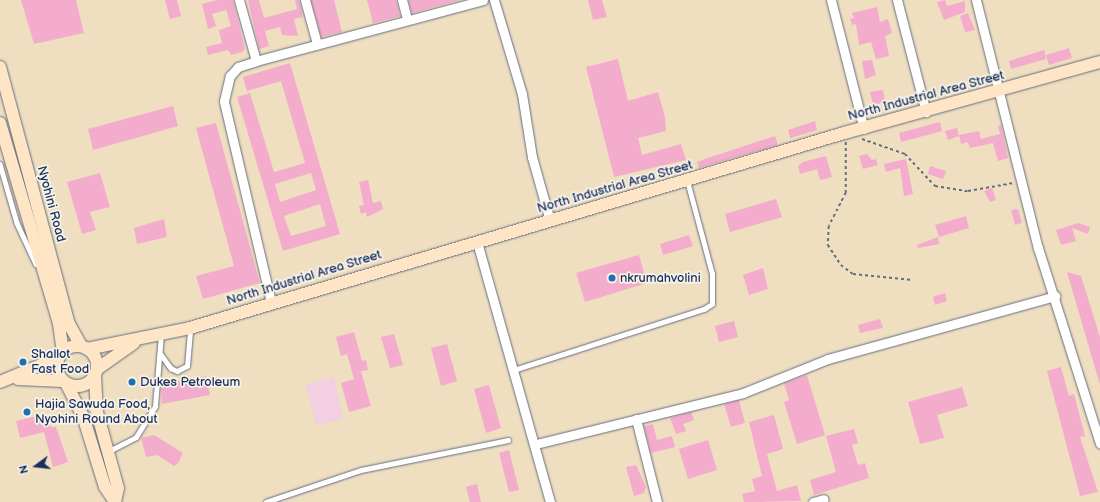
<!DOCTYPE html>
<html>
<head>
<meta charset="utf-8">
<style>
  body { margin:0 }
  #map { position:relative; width:1100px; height:502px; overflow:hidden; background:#efdfc0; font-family:"Balsamiq Sans",sans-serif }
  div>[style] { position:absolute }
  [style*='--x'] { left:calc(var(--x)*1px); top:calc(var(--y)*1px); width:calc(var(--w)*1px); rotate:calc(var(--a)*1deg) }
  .built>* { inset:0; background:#f2cfe1 }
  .building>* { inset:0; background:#f3accc }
  .path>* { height:1.5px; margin-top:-0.75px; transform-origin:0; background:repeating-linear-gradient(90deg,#656d80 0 3px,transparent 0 6px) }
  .roads { filter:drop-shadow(0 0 1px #656d80) drop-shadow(0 0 1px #656d80) }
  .lane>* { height:4.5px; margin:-2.25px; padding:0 2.25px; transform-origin:2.25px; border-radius:2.25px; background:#fff }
  .street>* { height:9px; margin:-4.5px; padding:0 4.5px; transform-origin:4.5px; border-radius:4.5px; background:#fff }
  .secondary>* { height:12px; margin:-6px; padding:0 6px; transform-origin:6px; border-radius:6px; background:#fde5c5 }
  .secondary>.ring { margin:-6px; padding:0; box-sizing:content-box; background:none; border:12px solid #fde5c5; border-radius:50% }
  .dots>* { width:11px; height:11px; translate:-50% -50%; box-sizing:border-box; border:2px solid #f7f3e8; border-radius:50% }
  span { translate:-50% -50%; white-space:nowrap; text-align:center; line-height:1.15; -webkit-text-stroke:3.5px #f7f3e8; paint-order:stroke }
  .street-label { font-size:13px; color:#1b2f5e }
  .poi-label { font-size:13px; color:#1b2f5e }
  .left { translate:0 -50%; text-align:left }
  .north { position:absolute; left:16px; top:446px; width:40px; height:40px; -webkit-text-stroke:3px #f7f3e8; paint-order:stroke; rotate:255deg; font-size:11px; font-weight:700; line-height:16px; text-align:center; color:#1b2f5e }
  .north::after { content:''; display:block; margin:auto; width:14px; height:18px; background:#1b2f5e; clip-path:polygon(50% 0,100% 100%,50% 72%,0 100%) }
</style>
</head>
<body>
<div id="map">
  <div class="built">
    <div style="clip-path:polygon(334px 377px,343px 419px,316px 425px,306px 384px)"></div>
  </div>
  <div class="building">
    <div style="clip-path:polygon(21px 0,76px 0,84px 33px,34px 44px)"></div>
    <div style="clip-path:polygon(165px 0,177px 0,181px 16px,170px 19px)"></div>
    <div style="clip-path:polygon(217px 0,233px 0,245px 49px,242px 52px,231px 55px,228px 50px,208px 55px,206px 47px,222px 43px,219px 30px,231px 26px,226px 10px,212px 14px,216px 26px,208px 29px,202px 4px)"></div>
    <div style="clip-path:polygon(248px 0,259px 0,264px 18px,297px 9px,295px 0,299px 0,303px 17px,294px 19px,298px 36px,282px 35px,280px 27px,265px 31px,269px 46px,259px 49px)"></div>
    <div style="clip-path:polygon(311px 0,334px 0,342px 32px,321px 37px)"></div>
    <div style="clip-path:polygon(367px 0,396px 0,400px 16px,373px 23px)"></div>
    <div style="clip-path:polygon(408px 0,460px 0,412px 13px)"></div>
    <div style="clip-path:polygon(588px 0,602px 0,607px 17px,593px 20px)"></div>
    <div style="clip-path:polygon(945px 0,947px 6px,965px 1px,965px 12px,944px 20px,937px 2px)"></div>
    <div style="clip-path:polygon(877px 7px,880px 22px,888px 19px,892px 33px,885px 36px,889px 56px,876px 59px,871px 42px,859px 45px,856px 24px,852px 25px,850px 19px,854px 18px,852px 13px)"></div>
    <div style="clip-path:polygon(968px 13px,975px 30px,965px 32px,960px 16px)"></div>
    <div style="clip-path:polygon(1069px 48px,1072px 58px,1049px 65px,1046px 55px)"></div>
    <div style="clip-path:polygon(1044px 50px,1046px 59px,1011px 69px,1009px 61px)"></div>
    <div style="clip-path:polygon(618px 59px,628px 101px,658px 92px,665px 117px,666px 131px,638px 138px,642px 155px,681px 144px,686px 160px,614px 177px,586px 67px)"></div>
    <div style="clip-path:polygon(872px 60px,876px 75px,865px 79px,862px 61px)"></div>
    <div style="clip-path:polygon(evenodd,290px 63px,340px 234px,283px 251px,237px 97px,250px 93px,274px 172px,305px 163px,281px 81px,247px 91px,243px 77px,290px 63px,311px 173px,316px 190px,280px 202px,275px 184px,311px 173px,290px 63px,320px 204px,326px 226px,291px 236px,284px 216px,320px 204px)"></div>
    <div style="clip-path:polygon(883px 90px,885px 102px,873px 105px,870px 92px)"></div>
    <div style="clip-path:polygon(173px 106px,178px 126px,93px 150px,88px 129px)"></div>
    <div style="clip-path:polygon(815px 121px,817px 130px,790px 138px,788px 130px)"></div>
    <div style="clip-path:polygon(940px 122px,942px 131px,901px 142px,899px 133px)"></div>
    <div style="clip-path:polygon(216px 123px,260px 283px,203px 299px,196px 276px,234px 266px,196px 128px)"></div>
    <div style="clip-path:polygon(1001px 125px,1008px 158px,998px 161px,993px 143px,970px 148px,968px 142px,961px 144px,959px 135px,979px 131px,981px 139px,1000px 134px,998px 126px)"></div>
    <div style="clip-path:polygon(957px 128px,959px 136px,948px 140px,945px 131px)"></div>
    <div style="clip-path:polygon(775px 136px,778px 145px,699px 168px,697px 162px,705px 159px)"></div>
    <div style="clip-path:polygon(867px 154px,872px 160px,876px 159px,878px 165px,863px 169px,859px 156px)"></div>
    <div style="clip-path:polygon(826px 156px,832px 177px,820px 180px,817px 169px,800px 174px,798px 166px,803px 162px)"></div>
    <div style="clip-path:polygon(906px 159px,913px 194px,904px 196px,900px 168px,886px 172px,884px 164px)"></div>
    <div style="clip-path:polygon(930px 166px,946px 171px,943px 179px,928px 174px)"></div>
    <div style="clip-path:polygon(100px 173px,110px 207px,90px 212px,96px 230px,82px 234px,67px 182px)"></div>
    <div style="clip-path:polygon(368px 180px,373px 203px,381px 201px,383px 209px,367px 217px,366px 212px,361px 214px,359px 206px,364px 205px,359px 182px)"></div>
    <div style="clip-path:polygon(992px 188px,996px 200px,990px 202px,984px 191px)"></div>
    <div style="clip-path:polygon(776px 199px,782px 217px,730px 232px,725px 214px)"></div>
    <div style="clip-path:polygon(1018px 209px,1022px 223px,1015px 225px,1011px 210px)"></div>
    <div style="clip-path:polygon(966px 216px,969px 228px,939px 237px,935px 225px)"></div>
    <div style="clip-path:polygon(164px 219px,167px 237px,137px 244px,134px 228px)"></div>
    <div style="clip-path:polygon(1079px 223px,1090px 227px,1088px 234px,1072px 228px,1076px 241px,1061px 245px,1056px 230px)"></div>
    <div style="clip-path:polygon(689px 235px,693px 246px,663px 255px,660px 244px)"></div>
    <div style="clip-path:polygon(938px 237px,939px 244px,918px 248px,917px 245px)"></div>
    <div style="clip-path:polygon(639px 255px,647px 283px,585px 302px,576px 273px)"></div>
    <div style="clip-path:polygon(763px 268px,768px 289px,749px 295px,743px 275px)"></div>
    <div style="clip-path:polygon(1067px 272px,1081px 276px,1100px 337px,1100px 385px)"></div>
    <div style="clip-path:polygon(945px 293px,947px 301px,935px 305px,933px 297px)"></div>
    <div style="clip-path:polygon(880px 319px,883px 328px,860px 333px,858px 325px)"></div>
    <div style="clip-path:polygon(734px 321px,738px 337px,719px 342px,715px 326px)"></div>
    <div style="clip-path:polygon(354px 332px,362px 361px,366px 360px,368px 370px,361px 371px,371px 406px,349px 412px,341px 383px,354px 379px,347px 354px,341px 356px,336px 337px)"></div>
    <div style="clip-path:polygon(394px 334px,403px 365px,390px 368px,381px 337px)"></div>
    <div style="clip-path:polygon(447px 344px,457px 381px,441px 386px,431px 348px)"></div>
    <div style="clip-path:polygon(1061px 367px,1069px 396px,1074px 394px,1085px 436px,1080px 437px,1098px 492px,1080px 496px,1047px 371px)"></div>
    <div style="clip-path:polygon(807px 375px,825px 435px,797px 444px,784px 402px,789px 400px,784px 383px)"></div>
    <div style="clip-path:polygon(206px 376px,210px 395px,162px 404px,161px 384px)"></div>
    <div style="clip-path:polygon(489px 385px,501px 428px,486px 433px,474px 389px)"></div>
    <div style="clip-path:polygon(962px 387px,968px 406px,937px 415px,944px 438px,920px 444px,908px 402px)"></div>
    <div style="clip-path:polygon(739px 400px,745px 423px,731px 427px,724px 404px)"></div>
    <div style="clip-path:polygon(691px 412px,694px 420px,683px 424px,686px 431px,676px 434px,670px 418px)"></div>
    <div style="clip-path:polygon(41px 415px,51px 427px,56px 427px,68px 462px,53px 467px,44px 432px,20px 438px,16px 421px)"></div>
    <div style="clip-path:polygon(774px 415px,783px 449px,767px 454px,777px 491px,797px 485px,801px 501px,744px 502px,742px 494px,755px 491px,752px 479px,762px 476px,749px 422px)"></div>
    <div style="clip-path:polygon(653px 424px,657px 440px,672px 436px,675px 447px,651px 453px,644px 426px)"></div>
    <div style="clip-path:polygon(854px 429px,858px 443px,852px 445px,858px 465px,865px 463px,869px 478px,814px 495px,810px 480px,836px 472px,826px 436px)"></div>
    <div style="clip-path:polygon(154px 435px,183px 453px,178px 463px,174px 466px,157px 455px,146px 457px,141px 438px)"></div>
    <div style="clip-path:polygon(708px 440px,717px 470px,688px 479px,679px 449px)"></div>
    <div style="clip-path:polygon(509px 450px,519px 490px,509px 492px,499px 453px)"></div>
    <div style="clip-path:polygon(636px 465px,646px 487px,644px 493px,634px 496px,626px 467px)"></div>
    <div style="clip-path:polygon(477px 484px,481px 502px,470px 502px,466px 487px)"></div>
  </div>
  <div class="path">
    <div style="--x:862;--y:139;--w:46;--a:19.2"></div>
    <div style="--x:905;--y:154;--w:44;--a:46.8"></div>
    <div style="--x:935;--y:186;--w:33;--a:9"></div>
    <div style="--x:968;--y:191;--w:46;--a:-10.1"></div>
    <div style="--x:846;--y:142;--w:51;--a:90"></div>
    <div style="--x:846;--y:193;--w:37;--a:117"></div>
    <div style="--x:829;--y:226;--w:19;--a:93"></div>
    <div style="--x:828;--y:245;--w:24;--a:57"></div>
    <div style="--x:841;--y:265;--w:15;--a:37"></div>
    <div style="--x:853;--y:274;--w:60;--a:5.7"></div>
  </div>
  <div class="roads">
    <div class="lane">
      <div style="--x:0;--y:164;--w:61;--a:73.9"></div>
      <div style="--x:17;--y:223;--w:45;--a:65.1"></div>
      <div style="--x:160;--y:353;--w:19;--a:54"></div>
      <div style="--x:171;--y:368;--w:7;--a:27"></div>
      <div style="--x:177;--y:371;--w:11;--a:-27"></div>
      <div style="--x:187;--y:366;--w:37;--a:-85"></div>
      <div style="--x:514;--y:370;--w:200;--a:-17.8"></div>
      <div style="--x:704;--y:309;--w:9;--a:-32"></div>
      <div style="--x:712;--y:304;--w:30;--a:-90"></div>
      <div style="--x:712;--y:274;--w:96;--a:-105"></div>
      <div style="--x:109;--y:451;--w:30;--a:-27"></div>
      <div style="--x:136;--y:437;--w:36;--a:-58"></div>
      <div style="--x:155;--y:406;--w:71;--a:-85.2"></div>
      <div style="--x:266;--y:502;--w:100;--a:-18.6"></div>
      <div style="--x:361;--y:470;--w:150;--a:-11.5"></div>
    </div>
    <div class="street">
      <div style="--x:239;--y:0;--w:63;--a:74.4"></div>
      <div style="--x:305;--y:0;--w:46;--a:74.7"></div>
      <div style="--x:402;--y:0;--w:20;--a:75"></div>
      <div style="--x:494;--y:0;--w:98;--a:73.4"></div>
      <div style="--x:522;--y:94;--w:64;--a:81"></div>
      <div style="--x:532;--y:157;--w:66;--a:74.3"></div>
      <div style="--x:831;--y:0;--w:133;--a:75.7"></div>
      <div style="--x:897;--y:0;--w:116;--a:75.5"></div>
      <div style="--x:976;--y:0;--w:256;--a:76"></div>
      <div style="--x:1038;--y:248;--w:205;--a:72.4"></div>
      <div style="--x:477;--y:242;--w:270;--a:74.3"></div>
      <div style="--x:271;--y:302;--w:206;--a:-103.2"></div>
      <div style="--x:224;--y:101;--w:26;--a:-77"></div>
      <div style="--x:230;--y:76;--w:12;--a:-48"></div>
      <div style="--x:238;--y:67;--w:19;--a:-18"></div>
      <div style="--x:256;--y:61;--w:235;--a:-15"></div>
      <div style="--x:636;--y:419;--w:86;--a:75.8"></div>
      <div style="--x:536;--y:444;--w:213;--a:-13.8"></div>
      <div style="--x:743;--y:393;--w:92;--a:-21.8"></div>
      <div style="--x:828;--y:359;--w:236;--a:-15.5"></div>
      <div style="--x:813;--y:502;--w:11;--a:-15"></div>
    </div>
    <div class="secondary">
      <div style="--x:0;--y:67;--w:266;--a:75"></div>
      <div style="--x:69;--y:324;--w:25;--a:61"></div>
      <div style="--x:0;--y:123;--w:209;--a:73.6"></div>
      <div style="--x:59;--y:324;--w:27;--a:82"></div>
      <div class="ring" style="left:57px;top:346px;width:28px;height:28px"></div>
      <div style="--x:87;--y:349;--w:105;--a:-11.5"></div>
      <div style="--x:190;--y:328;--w:682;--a:-16.6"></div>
      <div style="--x:844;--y:133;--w:266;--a:-15.5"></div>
      <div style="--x:97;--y:369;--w:45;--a:-35.1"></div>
      <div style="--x:95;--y:376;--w:36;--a:87"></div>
      <div style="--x:97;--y:412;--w:79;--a:74.6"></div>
      <div style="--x:118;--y:488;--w:14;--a:102"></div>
      <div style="--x:18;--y:379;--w:44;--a:2.6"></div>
      <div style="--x:0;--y:382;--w:63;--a:-22.5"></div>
      <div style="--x:67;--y:385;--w:35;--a:63"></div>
      <div style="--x:83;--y:416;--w:74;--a:72.8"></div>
      <div style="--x:105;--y:487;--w:18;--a:56"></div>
    </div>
  </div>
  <div class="dots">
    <div style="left:612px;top:278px;background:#1f6fb2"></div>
    <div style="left:23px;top:362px;background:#1f6fb2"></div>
    <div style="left:132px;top:382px;background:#1f6fb2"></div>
    <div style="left:27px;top:412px;background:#1f6fb2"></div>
  </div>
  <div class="street-label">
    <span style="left:926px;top:96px;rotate:-15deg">North Industrial Area Street</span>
    <span style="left:615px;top:187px;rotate:-16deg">North Industrial Area Street</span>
    <span style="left:51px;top:204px;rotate:75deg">Nyohini Road</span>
    <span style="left:304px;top:278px;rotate:-17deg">North Industrial Area Street</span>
  </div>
  <div class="poi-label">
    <span class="left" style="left:620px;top:278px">nkrumahvolini</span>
    <span class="left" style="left:31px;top:362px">Shallot<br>Fast Food</span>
    <span class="left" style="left:140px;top:382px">Dukes Petroleum</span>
    <span class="left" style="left:35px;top:412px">Hajia Sawuda Food,<br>Nyohini Round About</span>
  </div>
  <div class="north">N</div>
</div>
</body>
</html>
